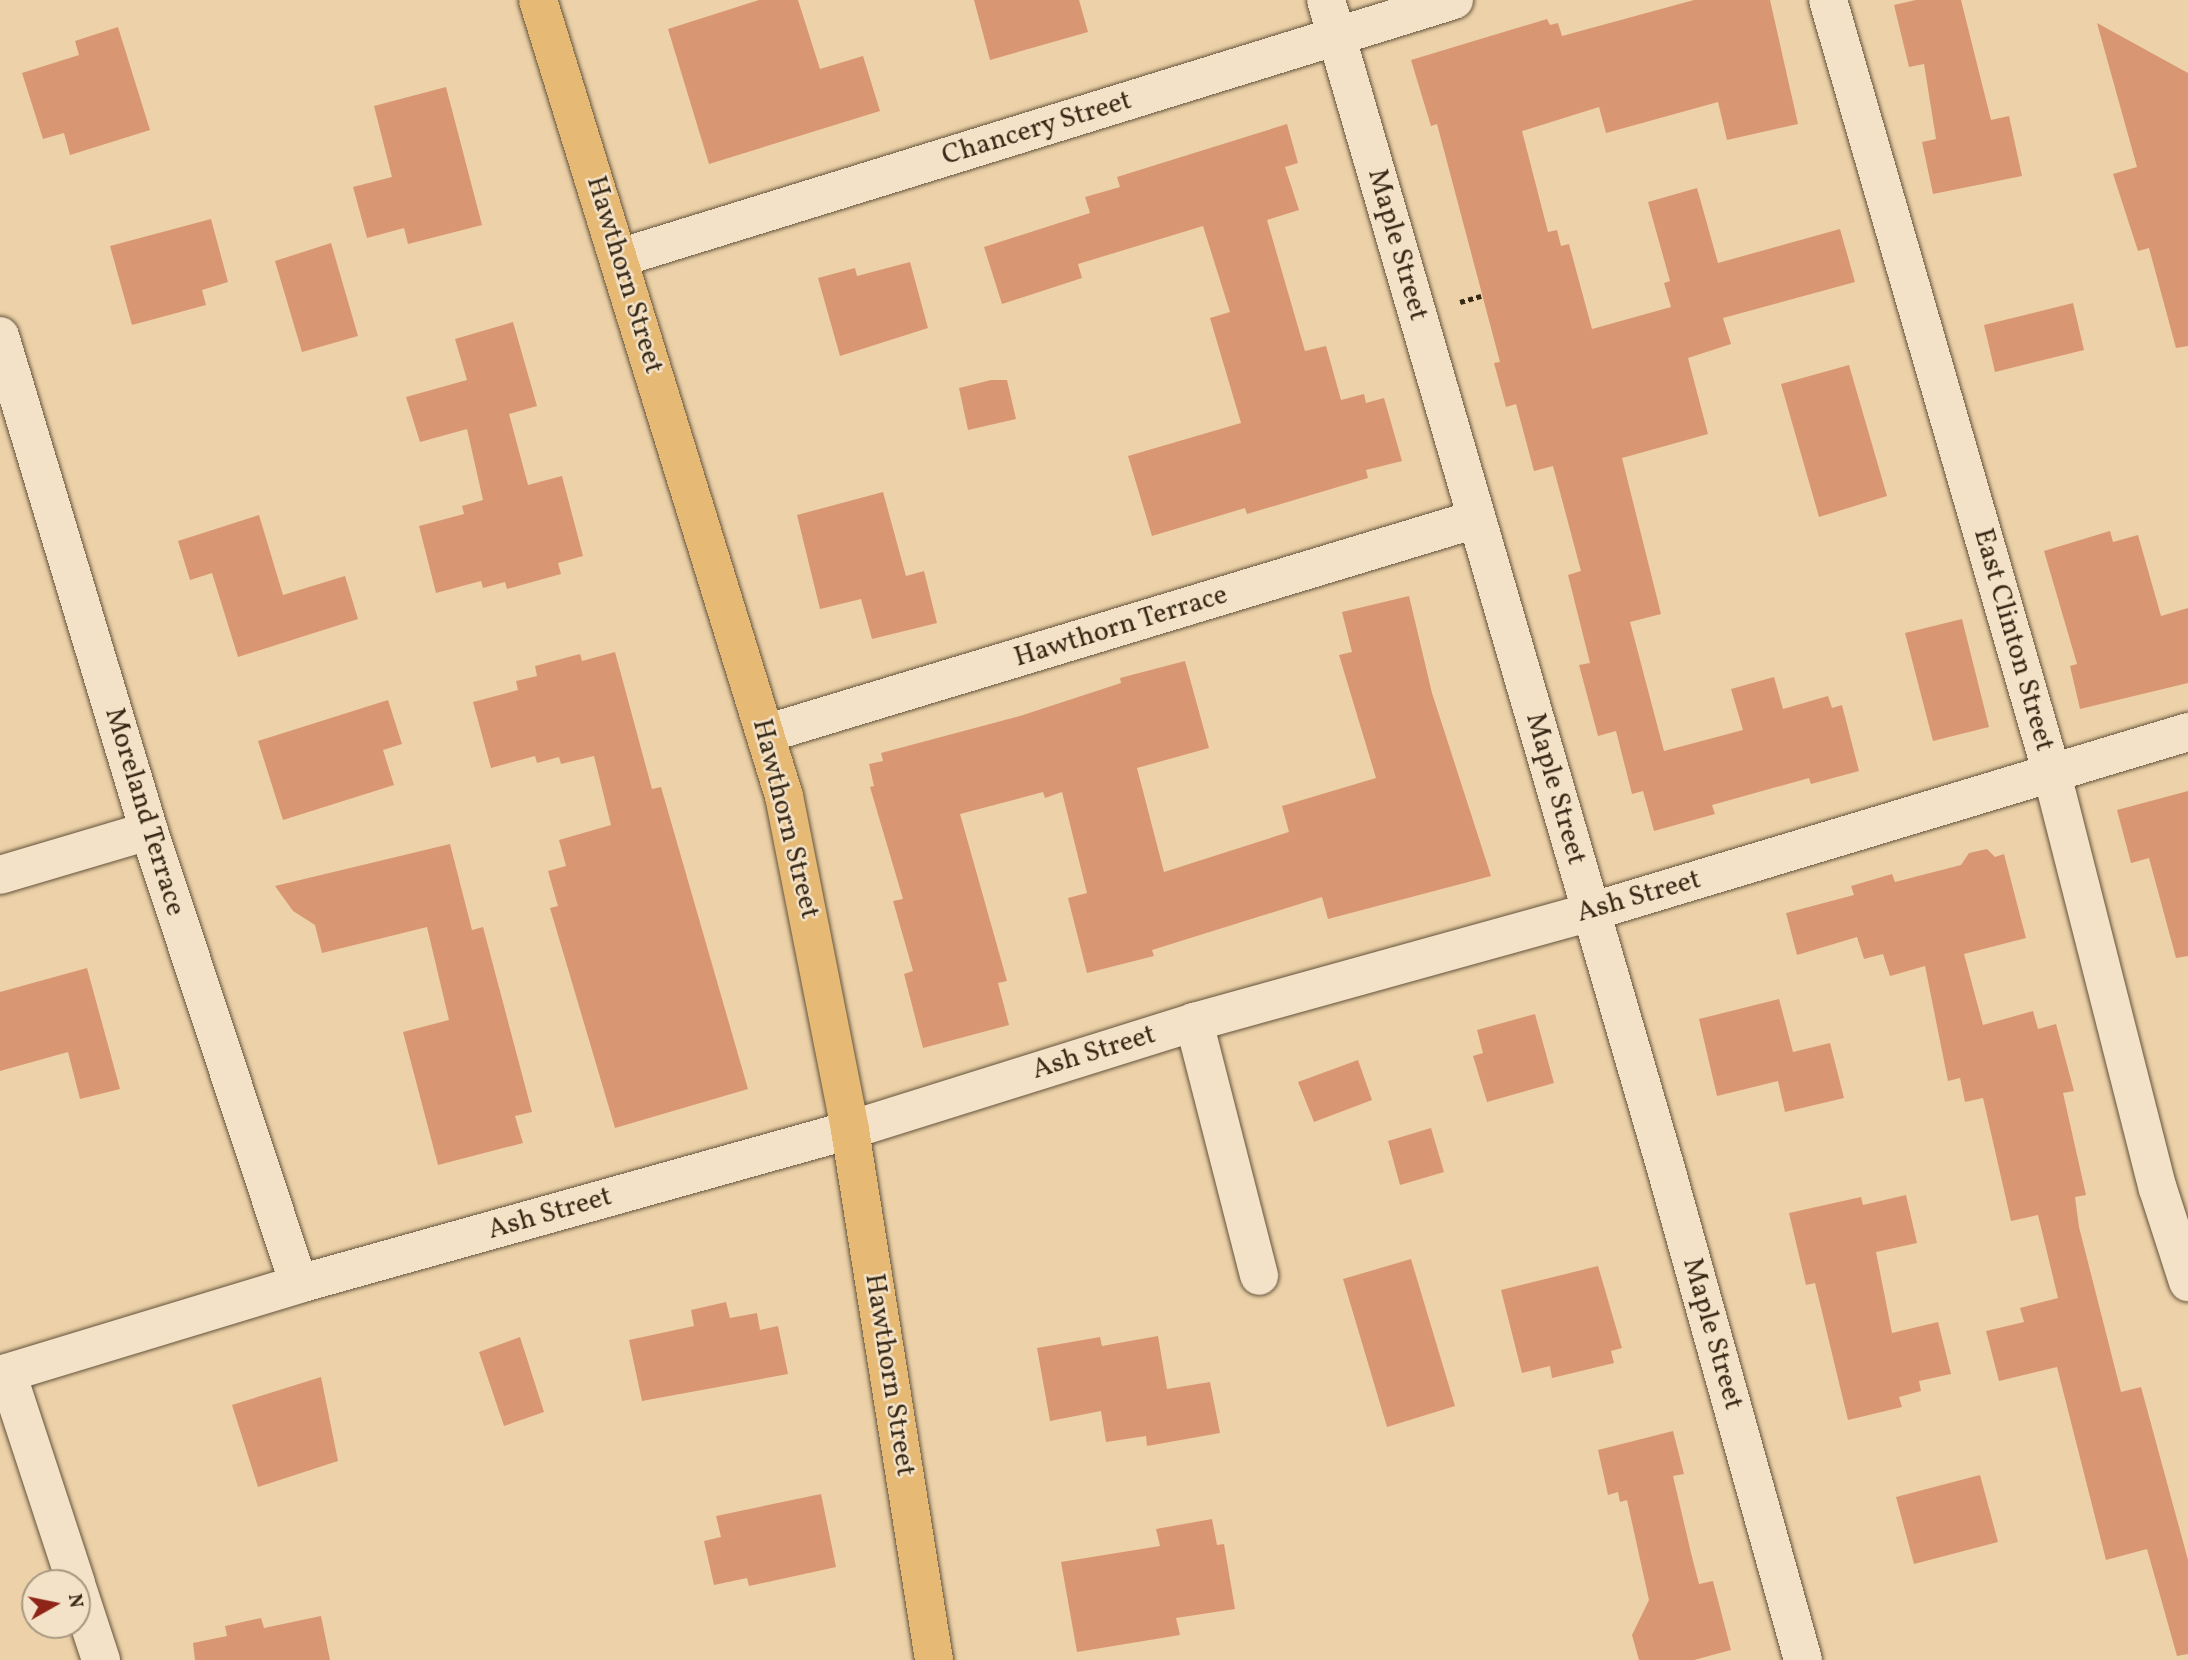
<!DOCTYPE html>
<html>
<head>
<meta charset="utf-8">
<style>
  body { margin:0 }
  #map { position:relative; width:2188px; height:1660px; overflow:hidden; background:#edd2a9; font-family:Vollkorn,serif }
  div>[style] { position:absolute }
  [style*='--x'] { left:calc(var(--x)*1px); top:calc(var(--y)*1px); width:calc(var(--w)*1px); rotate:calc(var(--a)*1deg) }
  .building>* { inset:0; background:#d99673 }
  .path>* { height:4.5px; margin-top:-2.25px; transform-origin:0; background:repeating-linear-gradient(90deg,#372916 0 5px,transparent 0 8.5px) }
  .roads { filter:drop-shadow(0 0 2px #64533b) drop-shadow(0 0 2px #64533b) }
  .minor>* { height:38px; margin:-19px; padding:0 19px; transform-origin:19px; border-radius:19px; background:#f3e2c7 }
  .major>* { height:38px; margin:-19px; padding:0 19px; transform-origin:19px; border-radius:19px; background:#e6b974 }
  span { translate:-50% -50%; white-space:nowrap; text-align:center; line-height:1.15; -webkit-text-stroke:5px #f3e2c7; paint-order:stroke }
  .street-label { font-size:28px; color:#372916 }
  .north { position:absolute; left:21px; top:1569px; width:70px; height:70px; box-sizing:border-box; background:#f3e2c7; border:2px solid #a89880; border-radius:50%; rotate:81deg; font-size:19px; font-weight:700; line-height:28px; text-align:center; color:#372916 }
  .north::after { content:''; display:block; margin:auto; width:24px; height:32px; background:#8f2418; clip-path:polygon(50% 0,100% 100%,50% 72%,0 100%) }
</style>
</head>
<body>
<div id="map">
  <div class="building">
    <div style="clip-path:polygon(759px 0,798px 0,820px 69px,863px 56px,880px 111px,709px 164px,668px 29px)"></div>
    <div style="clip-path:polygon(974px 0,1079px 0,1088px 32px,990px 60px)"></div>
    <div style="clip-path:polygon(1694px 0,1770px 0,1798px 124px,1727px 140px,1718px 102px,1606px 133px,1599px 107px,1522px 131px,1548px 232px,1557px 230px,1561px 246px,1569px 244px,1592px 329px,1671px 307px,1664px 283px,1670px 281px,1648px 202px,1697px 188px,1718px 263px,1840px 229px,1855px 282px,1723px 318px,1731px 344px,1688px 358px,1708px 434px,1622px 458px,1661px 614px,1630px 622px,1664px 751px,1743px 730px,1731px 689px,1774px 677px,1783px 709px,1828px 696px,1832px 708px,1842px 705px,1859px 771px,1811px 784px,1809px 778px,1712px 805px,1715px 814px,1654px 831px,1643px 791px,1632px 794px,1616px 731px,1598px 736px,1579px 665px,1590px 663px,1568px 575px,1581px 571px,1553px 466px,1534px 471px,1516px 404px,1506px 407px,1494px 363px,1500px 362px,1437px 124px,1431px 126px,1411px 60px,1547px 19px,1550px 25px,1558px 23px,1562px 36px)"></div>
    <div style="clip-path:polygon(1916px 0,1961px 0,1991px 120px,2009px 116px,2022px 176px,1933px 194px,1922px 142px,1936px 139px,1924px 64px,1909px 67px,1894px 5px)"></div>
    <div style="clip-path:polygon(2097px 23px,2188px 73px,2188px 346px,2176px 348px,2149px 248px,2138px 251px,2113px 174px,2137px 167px)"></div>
    <div style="clip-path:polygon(118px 27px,150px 130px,70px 155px,64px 133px,43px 139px,22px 73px,79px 55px,75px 41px)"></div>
    <div style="clip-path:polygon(446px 87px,482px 225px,408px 244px,404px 228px,367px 238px,353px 187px,392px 177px,374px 106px)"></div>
    <div style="clip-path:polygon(1287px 124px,1298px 163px,1285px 167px,1299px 210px,1267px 220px,1305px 351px,1326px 346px,1341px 400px,1364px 394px,1366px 403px,1384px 398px,1402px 461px,1366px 470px,1368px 478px,1311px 495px,1247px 514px,1245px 508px,1152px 536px,1128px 456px,1241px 423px,1210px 318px,1230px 312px,1203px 226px,1078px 264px,1082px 278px,1002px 304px,984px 247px,1090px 213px,1085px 197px,1120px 187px,1117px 177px)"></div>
    <div style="clip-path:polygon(211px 219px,228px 282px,202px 290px,206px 305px,132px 325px,110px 246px)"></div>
    <div style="clip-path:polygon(331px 243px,358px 336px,302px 352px,275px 261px)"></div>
    <div style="clip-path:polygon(910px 262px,928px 328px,840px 356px,818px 278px,855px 268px,857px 276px)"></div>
    <div style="clip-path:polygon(2073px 303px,2084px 350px,1995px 372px,1984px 325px)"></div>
    <div style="clip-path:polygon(513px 322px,537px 406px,509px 414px,528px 485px,562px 476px,583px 556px,558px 563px,561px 574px,507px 589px,505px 582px,483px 588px,481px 581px,436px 593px,419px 526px,464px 514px,462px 506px,483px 500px,467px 429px,420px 442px,406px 397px,467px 380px,455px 339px)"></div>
    <div style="clip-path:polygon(1849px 365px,1887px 496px,1819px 517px,1781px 384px)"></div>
    <div style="clip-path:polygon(991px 380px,1007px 380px,1016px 419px,968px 430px,959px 388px)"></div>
    <div style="clip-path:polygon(883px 492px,906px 576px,924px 571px,937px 623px,872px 639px,861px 599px,820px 609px,797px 515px)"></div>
    <div style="clip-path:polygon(259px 515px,283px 595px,345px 576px,358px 619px,238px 657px,212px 573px,190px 580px,178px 541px)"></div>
    <div style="clip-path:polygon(2110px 531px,2113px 542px,2138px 535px,2161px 616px,2188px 608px,2188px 683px,2080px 709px,2070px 666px,2077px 664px,2044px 551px)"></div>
    <div style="clip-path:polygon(1409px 596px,1432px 693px,1491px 876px,1328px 919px,1322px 897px,1152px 950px,1154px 956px,1087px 973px,1068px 898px,1087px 893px,1062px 792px,1045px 798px,1043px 792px,960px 814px,1007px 981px,998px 983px,1009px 1025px,923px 1048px,904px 974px,913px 971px,893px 901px,903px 899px,870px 787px,874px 786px,869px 764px,883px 761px,881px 753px,1020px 716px,1121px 683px,1120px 678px,1185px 661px,1209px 748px,1137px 768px,1164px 872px,1289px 832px,1282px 806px,1376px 778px,1339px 655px,1352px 652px,1342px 612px)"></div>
    <div style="clip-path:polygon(1962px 619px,1989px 727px,1933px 741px,1905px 633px)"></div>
    <div style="clip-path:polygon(615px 652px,652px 789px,661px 787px,748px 1089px,615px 1128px,550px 908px,558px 906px,548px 871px,566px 866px,559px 840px,611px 825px,594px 756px,561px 764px,559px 757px,537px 763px,535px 756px,491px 768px,473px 702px,518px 690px,516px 681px,537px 676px,535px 666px,580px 654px,582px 661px)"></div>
    <div style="clip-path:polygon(388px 700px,402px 744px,383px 750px,394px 785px,283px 820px,258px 741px)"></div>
    <div style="clip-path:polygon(2188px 791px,2188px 956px,2176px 958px,2149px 858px,2131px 863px,2117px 810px)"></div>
    <div style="clip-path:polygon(450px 844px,472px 930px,483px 927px,532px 1112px,515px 1116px,523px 1143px,438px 1165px,403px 1032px,449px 1020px,427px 927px,322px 953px,315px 925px,293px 911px,275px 886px)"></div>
    <div style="clip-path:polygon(1987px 849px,1995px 857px,2004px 854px,2026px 938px,1964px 954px,1983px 1025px,2033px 1011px,2038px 1029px,2056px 1024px,2074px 1091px,2063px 1093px,2086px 1195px,2075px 1197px,2079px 1227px,2121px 1392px,2141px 1387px,2188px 1560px,2188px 1654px,2177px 1656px,2147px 1549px,2106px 1560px,2057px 1367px,1999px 1381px,1986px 1331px,2024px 1322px,2020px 1308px,2058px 1298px,2038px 1215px,2011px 1221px,1983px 1098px,1965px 1102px,1960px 1078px,1948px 1081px,1925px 966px,1890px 976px,1883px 954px,1864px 959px,1857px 937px,1797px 955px,1786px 913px,1854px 895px,1851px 886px,1892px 874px,1895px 882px,1961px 865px,1969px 853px)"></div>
    <div style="clip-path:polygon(87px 968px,120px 1089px,80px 1099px,68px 1052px,0 1071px,0 992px)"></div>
    <div style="clip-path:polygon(1779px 999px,1793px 1052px,1830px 1043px,1844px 1098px,1785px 1112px,1778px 1081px,1717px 1096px,1699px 1019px)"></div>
    <div style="clip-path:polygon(1535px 1014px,1554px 1083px,1487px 1102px,1473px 1056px,1483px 1053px,1477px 1030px)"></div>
    <div style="clip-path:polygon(1358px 1060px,1372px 1100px,1314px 1122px,1298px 1082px)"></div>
    <div style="clip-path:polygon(1431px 1128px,1444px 1172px,1400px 1185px,1388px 1141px)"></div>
    <div style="clip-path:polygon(1906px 1195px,1917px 1243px,1876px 1252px,1892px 1333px,1938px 1322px,1951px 1374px,1919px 1381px,1921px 1391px,1899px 1397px,1902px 1407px,1848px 1420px,1815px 1283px,1806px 1285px,1789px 1213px,1861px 1197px,1863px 1205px)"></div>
    <div style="clip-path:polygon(1411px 1259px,1455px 1406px,1387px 1427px,1343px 1279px)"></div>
    <div style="clip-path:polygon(1598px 1266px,1622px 1348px,1611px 1351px,1614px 1363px,1552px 1378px,1550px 1366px,1522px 1373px,1501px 1290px)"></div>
    <div style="clip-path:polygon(726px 1302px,730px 1318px,757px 1313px,760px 1330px,778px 1326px,788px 1374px,642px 1401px,629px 1340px,694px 1326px,691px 1310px)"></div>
    <div style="clip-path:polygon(1158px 1336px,1167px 1389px,1210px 1382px,1220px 1433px,1147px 1446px,1146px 1436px,1106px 1442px,1101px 1411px,1050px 1421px,1037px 1348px,1100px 1337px,1102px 1346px)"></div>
    <div style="clip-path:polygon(520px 1337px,544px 1412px,504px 1426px,479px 1352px)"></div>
    <div style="clip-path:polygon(321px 1377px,338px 1461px,258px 1487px,232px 1405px)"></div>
    <div style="clip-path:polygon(1673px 1431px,1684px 1474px,1673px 1476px,1691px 1553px,1699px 1584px,1713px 1581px,1731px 1650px,1694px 1660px,1639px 1660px,1632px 1635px,1649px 1600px,1627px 1500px,1620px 1502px,1618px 1492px,1608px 1495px,1598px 1450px)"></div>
    <div style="clip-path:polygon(1980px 1475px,1998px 1542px,1914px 1564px,1896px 1497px)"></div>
    <div style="clip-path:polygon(821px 1494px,836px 1567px,749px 1586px,747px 1578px,714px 1585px,704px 1541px,721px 1537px,716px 1516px)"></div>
    <div style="clip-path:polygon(1212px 1519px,1217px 1545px,1224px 1544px,1235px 1609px,1176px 1618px,1180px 1635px,1077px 1652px,1061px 1562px,1160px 1546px,1156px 1529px)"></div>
    <div style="clip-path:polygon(321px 1616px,330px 1660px,195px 1660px,193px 1643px,227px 1636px,225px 1626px,261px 1618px,264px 1628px)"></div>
  </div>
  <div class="path">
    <div style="--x:1460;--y:302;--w:22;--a:-16"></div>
  </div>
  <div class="roads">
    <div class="minor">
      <div style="--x:1326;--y:0;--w:1225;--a:73.78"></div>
      <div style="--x:1668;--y:1176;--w:502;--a:74.41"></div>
      <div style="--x:1828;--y:0;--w:806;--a:73.86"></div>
      <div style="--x:2052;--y:774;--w:428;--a:75.7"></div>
      <div style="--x:2158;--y:1189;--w:98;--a:72.1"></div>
      <div style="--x:619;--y:258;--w:874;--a:-17.17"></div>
      <div style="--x:0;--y:336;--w:517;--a:73.25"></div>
      <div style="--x:149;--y:831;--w:477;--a:71.7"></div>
      <div style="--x:765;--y:734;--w:743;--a:-16.82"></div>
      <div style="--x:0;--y:875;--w:155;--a:-16.5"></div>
      <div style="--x:1194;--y:1022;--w:262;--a:75.6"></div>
      <div style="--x:7;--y:1373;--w:221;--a:71.8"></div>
      <div style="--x:0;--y:1375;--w:313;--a:-16.9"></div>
      <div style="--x:299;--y:1284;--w:572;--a:-15.62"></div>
      <div style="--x:850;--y:1130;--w:361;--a:-17.4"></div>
      <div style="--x:1194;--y:1022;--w:411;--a:-15.5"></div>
      <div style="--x:1590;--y:912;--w:625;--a:-16.75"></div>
      <div style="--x:77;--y:1587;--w:77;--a:71.8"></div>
    </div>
    <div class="major">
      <div style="--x:538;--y:0;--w:833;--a:72.83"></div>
      <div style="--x:784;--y:796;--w:340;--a:78.8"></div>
      <div style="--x:850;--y:1130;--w:537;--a:80.99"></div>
    </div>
  </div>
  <div class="street-label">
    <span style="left:1037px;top:129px;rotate:-17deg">Chancery Street</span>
    <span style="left:1397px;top:245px;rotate:74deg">Maple Street</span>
    <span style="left:624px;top:275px;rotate:73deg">Hawthorn Street</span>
    <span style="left:1121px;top:627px;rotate:-17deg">Hawthorn Terrace</span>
    <span style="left:2013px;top:640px;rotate:74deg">East Clinton Street</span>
    <span style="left:1555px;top:789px;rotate:74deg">Maple Street</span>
    <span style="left:144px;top:812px;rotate:73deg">Moreland Terrace</span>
    <span style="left:785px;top:819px;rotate:76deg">Hawthorn Street</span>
    <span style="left:1639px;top:897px;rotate:-16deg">Ash Street</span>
    <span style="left:1094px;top:1053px;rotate:-17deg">Ash Street</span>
    <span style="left:550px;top:1214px;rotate:-16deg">Ash Street</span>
    <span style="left:1712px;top:1334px;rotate:74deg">Maple Street</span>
    <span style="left:889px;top:1375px;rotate:81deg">Hawthorn Street</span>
  </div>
  <div class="north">N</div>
</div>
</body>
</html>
